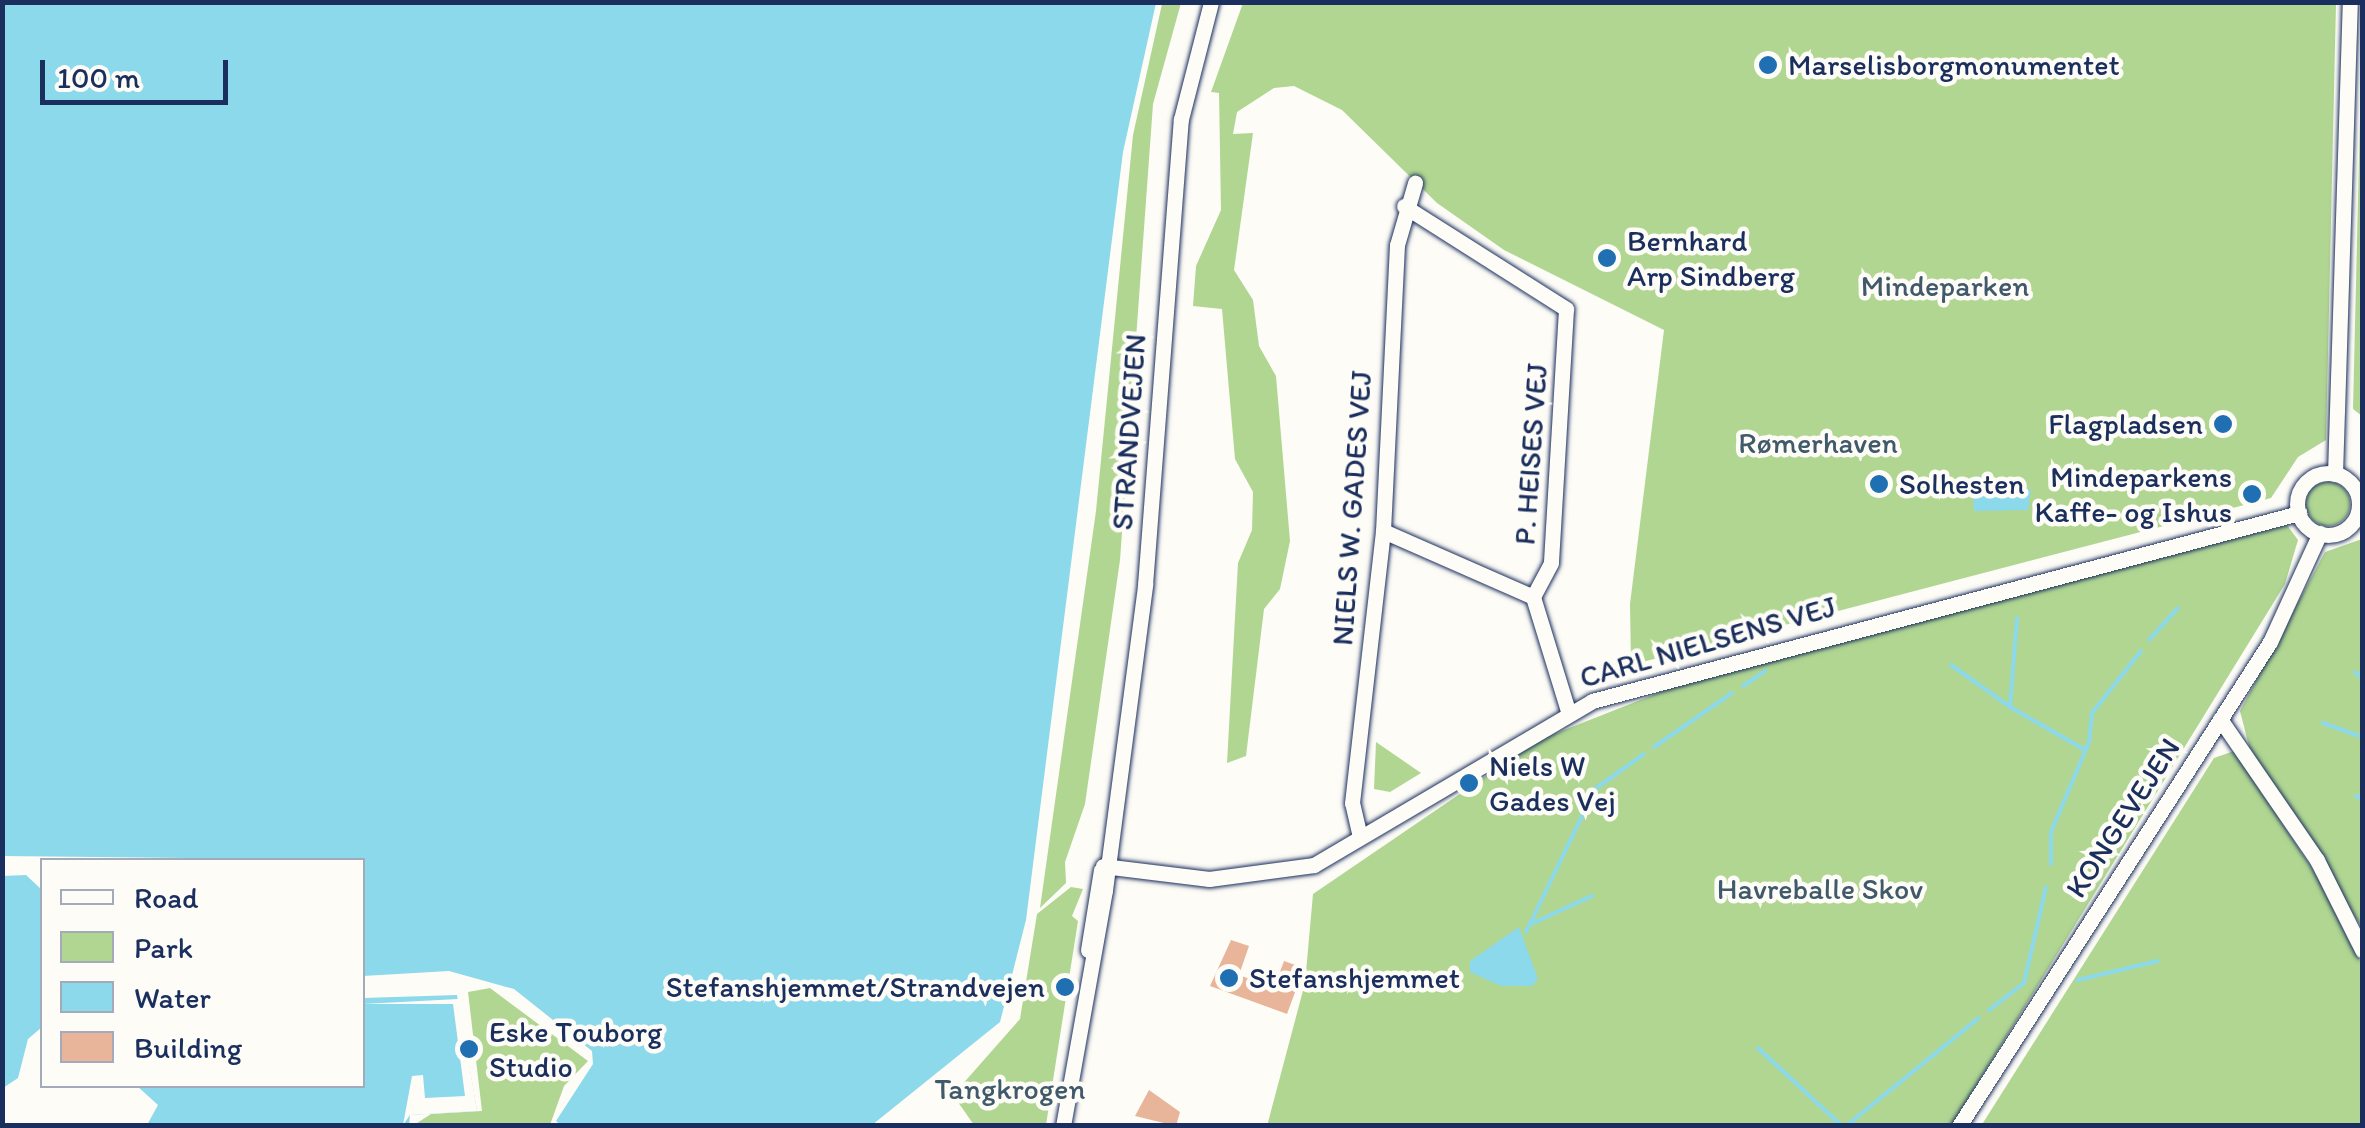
<!DOCTYPE html>
<html>
<head>
<meta charset="utf-8">
<style>
  body { margin:0 }
  #map { position:relative; width:2365px; height:1128px; overflow:hidden; background:#fdfcf7; font-family:Itim,sans-serif }
  div>[style] { position:absolute }
  [style*='--x'] { left:calc(var(--x)*1px); top:calc(var(--y)*1px); width:calc(var(--w)*1px); rotate:calc(var(--a)*1deg) }
  .green>* { inset:0; background:#b0d692 }
  .round { border-radius:50% }
  .water>* { inset:0; background:#8bd9ea }
  .pier>* { inset:0; background:#fdfcf7 }
  .stream>* { height:4px; margin:-2px; padding:0 2px; transform-origin:2px; border-radius:2px; background:#8bd9ea }
  .building>* { inset:0; background:#e8b59b }
  .roads { filter:drop-shadow(0 0 2px #1b2f5e) drop-shadow(0 0 2px #1b2f5e) }
  .minor>* { height:15px; margin:-7.5px; padding:0 7.5px; transform-origin:7.5px; border-radius:7.5px; background:#fdfcf7 }
  .minor>.ring { margin:-7.5px; padding:0; box-sizing:content-box; background:none; border:15px solid #fdfcf7; border-radius:50% }
  .dots>* { width:28px; height:28px; translate:-50% -50%; box-sizing:border-box; border:5px solid #fdfcf7; border-radius:50% }
  span { translate:-50% -50%; white-space:nowrap; text-align:center; line-height:1.15; -webkit-text-stroke:9px #fdfcf7; paint-order:stroke }
  .poi-label { font-size:30px; color:#1b2f5e }
  .left { translate:0 -50%; text-align:left }
  .right { translate:-100% -50%; text-align:right }
  .park-label { font-size:30px; color:#40596b }
  .street-label { font-size:30px; color:#1b2f5e }
  .frame { position:absolute; inset:0; border:5px solid #1b2f5e; pointer-events:none }
  .legend { position:absolute; left:40px; top:858px; width:325px; height:230px; box-sizing:border-box; background:#fdfcf7; border:2px solid #a3aaba; margin:0; padding:12px 18px; list-style:none; font-size:30px; color:#1b2f5e }
  .legend li { display:flex; align-items:center; gap:20px; height:50px }
  .legend b { width:50px; border:2px solid #a3aaba }
  .scale { position:absolute; left:40px; top:60px; width:188px; height:45px; box-sizing:border-box; border:5px solid #1b2f5e; border-top:0; padding-left:12px; font-size:30px; line-height:35px; white-space:nowrap; color:#1b2f5e; -webkit-text-stroke:8px #fdfcf7; paint-order:stroke }
</style>
</head>
<body>
<div id="map">
  <div class="green">
    <div style="clip-path:polygon(1181px 3px,1153px 104px,1120px 560px,1085px 804px,1065px 862px,1066px 883px,1040px 908px,1096px 511px,1133px 135px,1162px 4px)"></div>
    <div style="clip-path:polygon(1243px 3px,2336px 3px,2326px 440px,2298px 457px,2271px 498px,1631px 665px,1630px 604px,1664px 330px,1504px 250px,1437px 203px,1342px 110px,1294px 86px,1274px 88px,1237px 112px,1233px 134px,1253px 133px,1234px 270px,1253px 300px,1259px 346px,1276px 376px,1290px 541px,1280px 589px,1264px 609px,1246px 756px,1227px 763px,1238px 563px,1252px 530px,1253px 492px,1235px 459px,1222px 309px,1193px 306px,1196px 266px,1221px 210px,1219px 93px,1211px 92px)"></div>
    <div style="clip-path:polygon(2362px 35px,2362px 416px,2353px 409px)"></div>
    <div class="round" style="left:2306px;top:482px;width:44px;height:44px"></div>
    <div style="clip-path:polygon(2287px 525px,2298px 540px,2285px 584px,1952px 1125px,1267px 1126px,1305px 983px,1313px 894px,1539px 740px,1691px 680px)"></div>
    <div style="clip-path:polygon(2362px 539px,2362px 928px,2249px 746px,2240px 711px,2325px 552px)"></div>
    <div style="clip-path:polygon(1376px 742px,1421px 773px,1390px 792px,1374px 789px)"></div>
    <div style="clip-path:polygon(2234px 751px,2331px 897px,2362px 966px,2362px 1125px,1981px 1126px,2214px 758px)"></div>
    <div style="clip-path:polygon(1071px 887px,1083px 889px,1072px 916px,1078px 921px,1046px 1125px,974px 1125px,953px 1095px,1020px 1019px,1037px 914px)"></div>
    <div style="clip-path:polygon(490px 988px,588px 1061px,564px 1086px,550px 1125px,414px 1125px,431px 1114px,482px 1111px,468px 992px)"></div>
  </div>
  <div class="water">
    <div style="clip-path:polygon(3px 2px,1156px 3px,1123px 152px,1026px 920px,1000px 1022px,872px 1125px,561px 1125px,556px 1121px,593px 1064px,592px 1051px,514px 989px,449px 971px,363px 976px,362px 860px,3px 856px)"></div>
    <div style="clip-path:polygon(1979px 476px,2031px 490px,2028px 510px,1974px 511px,1972px 480px)"></div>
    <div style="clip-path:polygon(26px 875px,42px 890px,42px 1027px,28px 1039px,18px 1078px,3px 1088px,3px 876px)"></div>
    <div style="clip-path:polygon(1519px 927px,1538px 979px,1532px 986px,1501px 986px,1470px 972px,1470px 961px)"></div>
    <div style="clip-path:polygon(457px 995px,477px 1111px,410px 1115px,409px 1126px,147px 1125px,158px 1105px,137px 1086px,362px 1086px,363px 998px)"></div>
  </div>
  <div class="pier">
    <div style="clip-path:polygon(457px 990px,477px 1111px,410px 1115px,403px 1125px,412px 1076px,423px 1075px,425px 1098px,465px 1096px,453px 1004px,363px 1004px,458px 999px)"></div>
  </div>
  <div class="stream">
    <div style="--x:2017;--y:618;--w:89;--a:94.5"></div>
    <div style="--x:2010;--y:707;--w:86;--a:29.8"></div>
    <div style="--x:2149;--y:640;--w:43;--a:-47.8"></div>
    <div style="--x:1951;--y:665;--w:72;--a:35.4"></div>
    <div style="--x:2355;--y:672;--w:9;--a:41"></div>
    <div style="--x:1743;--y:686;--w:27;--a:-34"></div>
    <div style="--x:2323;--y:723;--w:41;--a:19.7"></div>
    <div style="--x:1654;--y:747;--w:95;--a:-34.7"></div>
    <div style="--x:2356;--y:796;--w:7;--a:27"></div>
    <div style="--x:2051;--y:864;--w:32;--a:-90"></div>
    <div style="--x:2051;--y:832;--w:98;--a:-67.1"></div>
    <div style="--x:2089;--y:742;--w:29;--a:-84"></div>
    <div style="--x:2092;--y:713;--w:79;--a:-51.7"></div>
    <div style="--x:1533;--y:923;--w:65;--a:-24.6"></div>
    <div style="--x:1526;--y:932;--w:159;--a:-64.2"></div>
    <div style="--x:1595;--y:789;--w:60;--a:-35.5"></div>
    <div style="--x:2078;--y:980;--w:82;--a:-13.4"></div>
    <div style="--x:1989;--y:1010;--w:44;--a:-37.6"></div>
    <div style="--x:2024;--y:983;--w:98;--a:-77.1"></div>
    <div style="--x:1758;--y:1048;--w:115;--a:42.9"></div>
    <div style="--x:1846;--y:1126;--w:171;--a:-39.1"></div>
  </div>
  <div class="building">
    <div style="clip-path:polygon(1231px 940px,1249px 946px,1239px 975px,1274px 988px,1284px 961px,1304px 968px,1287px 1014px,1210px 986px)"></div>
    <div style="clip-path:polygon(1149px 1090px,1180px 1112px,1176px 1126px,1135px 1116px)"></div>
  </div>
  <div class="roads">
    <div class="minor">
      <div style="--x:1404;--y:206;--w:192;--a:32.4"></div>
      <div style="--x:1566;--y:309;--w:254;--a:93.4"></div>
      <div style="--x:1551;--y:563;--w:38;--a:118"></div>
      <div style="--x:1533;--y:597;--w:119;--a:72.9"></div>
      <div class="ring" style="left:2297px;top:473px;width:47px;height:47px"></div>
      <div style="--x:2335;--y:474;--w:472;--a:-88.2"></div>
      <div style="--x:1383;--y:531;--w:164;--a:23.7"></div>
      <div style="--x:2220;--y:719;--w:171;--a:55.5"></div>
      <div style="--x:2317;--y:860;--w:101;--a:63.4"></div>
      <div style="--x:1360;--y:837;--w:35;--a:-103"></div>
      <div style="--x:1352;--y:803;--w:274;--a:-83.5"></div>
      <div style="--x:1383;--y:531;--w:286;--a:-87.2"></div>
      <div style="--x:1397;--y:245;--w:65;--a:-73.8"></div>
      <div style="--x:1103;--y:866;--w:107;--a:7"></div>
      <div style="--x:1209;--y:879;--w:106;--a:-7.6"></div>
      <div style="--x:1314;--y:865;--w:323;--a:-30.5"></div>
      <div style="--x:1592;--y:701;--w:732;--a:-14.89"></div>
      <div style="--x:1088;--y:950;--w:81;--a:-80.8"></div>
      <div style="--x:1063;--y:1126;--w:240;--a:-79.9"></div>
      <div style="--x:1105;--y:890;--w:308;--a:-82.5"></div>
      <div style="--x:1145;--y:585;--w:467;--a:-85.6"></div>
      <div style="--x:1181;--y:119;--w:121;--a:-75.6"></div>
      <div style="--x:1959;--y:1126;--w:575;--a:-57.28"></div>
      <div style="--x:2270;--y:642;--w:120;--a:-65.4"></div>
    </div>
  </div>
  <div class="dots">
    <div style="left:1768px;top:65px;background:#1f6fb2"></div>
    <div style="left:1607px;top:258px;background:#1f6fb2"></div>
    <div style="left:2223px;top:424px;background:#1f6fb2"></div>
    <div style="left:1879px;top:484px;background:#1f6fb2"></div>
    <div style="left:2252px;top:494px;background:#1f6fb2"></div>
    <div style="left:1469px;top:783px;background:#1f6fb2"></div>
    <div style="left:1229px;top:978px;background:#1f6fb2"></div>
    <div style="left:1065px;top:987px;background:#1f6fb2"></div>
    <div style="left:469px;top:1049px;background:#1f6fb2"></div>
  </div>
  <div class="poi-label">
    <span class="left" style="left:1788px;top:65px">Marselisborgmonumentet</span>
    <span class="left" style="left:1627px;top:258px">Bernhard<br>Arp Sindberg</span>
    <span class="right" style="left:2203px;top:424px">Flagpladsen</span>
    <span class="right" style="left:2232px;top:494px">Mindeparkens<br>Kaffe- og Ishus</span>
    <span class="left" style="left:1899px;top:484px">Solhesten</span>
    <span class="left" style="left:1489px;top:783px">Niels W<br>Gades Vej</span>
    <span class="left" style="left:1249px;top:978px">Stefanshjemmet</span>
    <span class="right" style="left:1045px;top:987px">Stefanshjemmet/Strandvejen</span>
    <span class="left" style="left:489px;top:1049px">Eske Touborg<br>Studio</span>
  </div>
  <div class="park-label">
    <span style="left:1945px;top:286px">Mindeparken</span>
    <span style="left:1818px;top:443px">Rømerhaven</span>
    <span style="left:1820px;top:889px">Havreballe Skov</span>
    <span style="left:1010px;top:1089px">Tangkrogen</span>
  </div>
  <div class="street-label">
    <span style="left:1129px;top:432px;rotate:-86deg">STRANDVEJEN</span>
    <span style="left:1531px;top:454px;rotate:-86deg">P. HEISES VEJ</span>
    <span style="left:1352px;top:508px;rotate:-86deg">NIELS W. GADES VEJ</span>
    <span style="left:1708px;top:642px;rotate:-16deg">CARL NIELSENS VEJ</span>
    <span style="left:2123px;top:818px;rotate:-57deg">KONGEVEJEN</span>
  </div>
  <div class="frame"></div>
  <ul class="legend">
  <li><b style="height:12px;background:#fdfcf7"></b>Road</li>
  <li><b style="height:28px;background:#b0d692"></b>Park</li>
  <li><b style="height:28px;background:#8bd9ea"></b>Water</li>
  <li><b style="height:28px;background:#e8b59b"></b>Building</li>
  </ul>
  <div class="scale">100 m</div>
</div>
</body>
</html>
